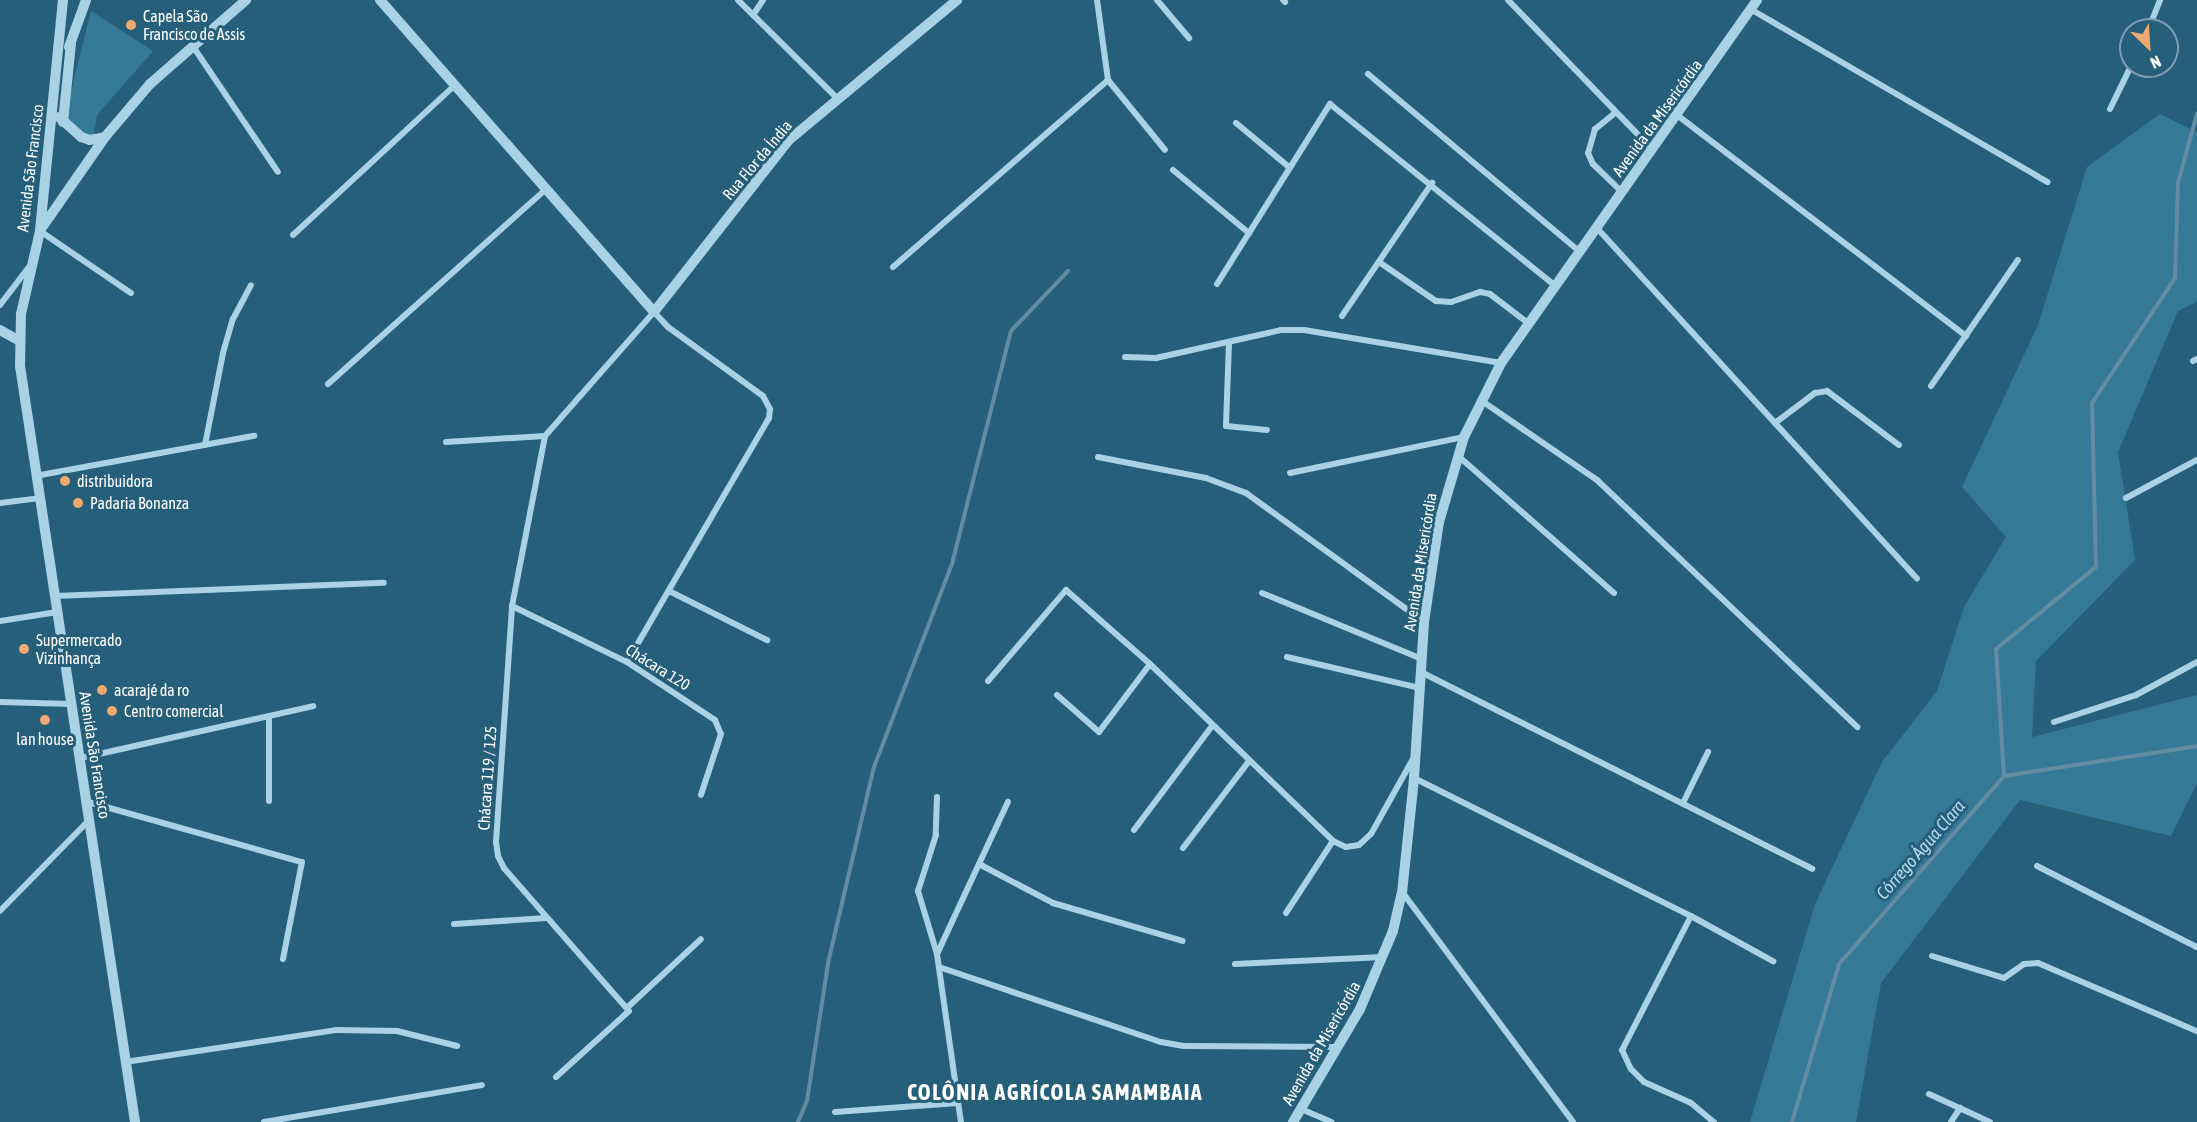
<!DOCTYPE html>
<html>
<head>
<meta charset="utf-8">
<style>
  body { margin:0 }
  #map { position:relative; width:2197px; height:1122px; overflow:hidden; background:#265f7a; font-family:"Asap Condensed",sans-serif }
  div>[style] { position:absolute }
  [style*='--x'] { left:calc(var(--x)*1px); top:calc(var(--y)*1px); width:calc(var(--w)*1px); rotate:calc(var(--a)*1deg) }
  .green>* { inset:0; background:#367996 }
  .stream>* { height:4px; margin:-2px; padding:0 2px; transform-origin:2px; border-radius:2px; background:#628c9f }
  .minor>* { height:6px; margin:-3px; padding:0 3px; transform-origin:3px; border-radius:3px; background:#a9d2e4 }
  .tertiary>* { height:10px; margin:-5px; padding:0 5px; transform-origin:5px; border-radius:5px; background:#a9d2e4 }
  .dots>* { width:16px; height:16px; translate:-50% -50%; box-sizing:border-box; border:3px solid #265f7a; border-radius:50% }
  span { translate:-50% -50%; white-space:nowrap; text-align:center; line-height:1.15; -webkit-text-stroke:6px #265f7a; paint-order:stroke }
  .poi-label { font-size:16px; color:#fff }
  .left { translate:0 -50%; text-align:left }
  .street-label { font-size:16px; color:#fff }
  .water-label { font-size:18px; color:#b4dbec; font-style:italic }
  .district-label { font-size:22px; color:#fff; font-weight:700; letter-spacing:1.5px }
  .north { position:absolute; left:2119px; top:18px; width:60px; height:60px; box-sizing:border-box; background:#265f7a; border:2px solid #7d9faf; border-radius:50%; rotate:155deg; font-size:16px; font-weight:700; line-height:24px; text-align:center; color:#fff }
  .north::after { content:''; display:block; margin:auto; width:21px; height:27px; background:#eda96e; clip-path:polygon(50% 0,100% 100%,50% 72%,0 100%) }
</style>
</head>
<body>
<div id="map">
  <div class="green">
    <div style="clip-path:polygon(91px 11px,153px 51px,97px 115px,94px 135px,76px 132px,65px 116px)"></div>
    <div style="clip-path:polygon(2160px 114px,2197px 132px,2197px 302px,2178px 311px,2118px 452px,2135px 560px,2036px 661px,2032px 737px,2197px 695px,2197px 783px,2171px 836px,2020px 800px,1881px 983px,1856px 1122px,1750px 1122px,1815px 904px,1882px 762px,1937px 691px,1964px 607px,2006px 537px,1962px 487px,2038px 325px,2087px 167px)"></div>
  </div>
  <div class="stream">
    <div style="--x:2004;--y:776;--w:127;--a:-93.6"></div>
    <div style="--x:1996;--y:649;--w:129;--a:-39.4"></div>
    <div style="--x:2096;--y:567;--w:164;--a:-91.4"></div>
    <div style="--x:2092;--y:403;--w:150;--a:-56.4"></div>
    <div style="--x:2175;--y:278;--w:95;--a:-88.2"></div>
    <div style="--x:2178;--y:183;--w:72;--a:-74.6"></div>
    <div style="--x:798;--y:1122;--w:23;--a:-67"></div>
    <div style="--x:807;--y:1101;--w:140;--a:-81.3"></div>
    <div style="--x:828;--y:963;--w:201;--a:-76.8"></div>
    <div style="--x:874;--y:767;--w:217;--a:-69"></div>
    <div style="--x:952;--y:564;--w:240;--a:-75.8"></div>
    <div style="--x:1011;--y:331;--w:83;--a:-46.5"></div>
    <div style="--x:1792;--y:1122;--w:165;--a:-73.4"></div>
    <div style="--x:1839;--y:964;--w:250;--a:-48.7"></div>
    <div style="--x:2004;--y:776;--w:195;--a:-8.8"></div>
  </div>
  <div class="minor">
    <div style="--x:738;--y:0;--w:139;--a:44.7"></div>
    <div style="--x:1157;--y:0;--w:50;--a:49.9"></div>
    <div style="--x:1283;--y:0;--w:3;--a:45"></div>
    <div style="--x:1508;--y:0;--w:207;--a:46"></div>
    <div style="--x:1752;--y:10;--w:342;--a:30.2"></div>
    <div style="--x:753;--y:15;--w:18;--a:-56"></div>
    <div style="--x:2148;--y:30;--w:32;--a:-68"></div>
    <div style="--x:192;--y:45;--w:153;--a:55.9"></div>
    <div style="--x:1368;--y:74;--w:275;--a:40"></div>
    <div style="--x:1108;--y:80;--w:90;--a:50.8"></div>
    <div style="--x:2110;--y:109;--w:48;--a:-64"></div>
    <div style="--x:1615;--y:113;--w:26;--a:141"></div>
    <div style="--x:1595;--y:129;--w:25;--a:106"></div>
    <div style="--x:1588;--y:153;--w:12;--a:66"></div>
    <div style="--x:1593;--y:164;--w:40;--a:44"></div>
    <div style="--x:1677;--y:115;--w:364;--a:37.4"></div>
    <div style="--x:1236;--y:123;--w:69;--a:39.7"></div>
    <div style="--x:1173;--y:170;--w:99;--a:39.7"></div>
    <div style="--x:1596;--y:227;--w:476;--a:47.6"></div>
    <div style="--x:40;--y:231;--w:110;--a:34.3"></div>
    <div style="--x:293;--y:235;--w:221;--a:-42.8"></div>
    <div style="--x:1379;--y:262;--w:69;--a:34.4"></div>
    <div style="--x:1436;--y:301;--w:15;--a:4"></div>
    <div style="--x:1451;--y:302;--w:31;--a:-19"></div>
    <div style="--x:1480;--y:292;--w:10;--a:11"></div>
    <div style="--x:1490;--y:294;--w:48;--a:37.3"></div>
    <div style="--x:893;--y:267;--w:285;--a:-41"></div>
    <div style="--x:1108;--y:80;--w:81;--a:-97.8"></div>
    <div style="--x:1217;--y:284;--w:213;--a:-57.9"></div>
    <div style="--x:1330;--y:104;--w:288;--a:38.9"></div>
    <div style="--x:0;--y:305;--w:48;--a:-52.7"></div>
    <div style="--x:1342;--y:316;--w:161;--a:-55.9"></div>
    <div style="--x:1229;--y:343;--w:83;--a:92.1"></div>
    <div style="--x:1226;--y:426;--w:41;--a:5.6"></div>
    <div style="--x:1125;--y:357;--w:31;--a:2"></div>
    <div style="--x:1156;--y:358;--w:128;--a:-12.6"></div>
    <div style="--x:1281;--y:330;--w:23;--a:0"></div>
    <div style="--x:1304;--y:330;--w:200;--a:9.5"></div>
    <div style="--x:2193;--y:361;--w:4;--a:-27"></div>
    <div style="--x:328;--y:384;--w:292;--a:-41.8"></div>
    <div style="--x:1931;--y:386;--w:153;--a:-55.4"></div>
    <div style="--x:1482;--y:401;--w:140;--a:34.5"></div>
    <div style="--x:1597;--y:480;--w:359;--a:43.5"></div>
    <div style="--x:1775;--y:423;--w:50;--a:-36.9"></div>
    <div style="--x:1815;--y:393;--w:12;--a:-9"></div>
    <div style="--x:1827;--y:391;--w:90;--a:36.9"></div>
    <div style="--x:446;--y:442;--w:99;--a:-3.5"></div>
    <div style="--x:205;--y:445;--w:94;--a:-78.9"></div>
    <div style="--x:223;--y:353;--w:35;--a:-74"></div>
    <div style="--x:233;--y:319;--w:38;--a:-62"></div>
    <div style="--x:1457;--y:455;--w:209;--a:41.3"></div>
    <div style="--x:1098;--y:457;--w:110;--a:11"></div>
    <div style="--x:1206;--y:478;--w:43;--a:20.6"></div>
    <div style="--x:1246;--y:493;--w:220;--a:35.9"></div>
    <div style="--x:1290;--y:473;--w:178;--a:-11.7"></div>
    <div style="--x:35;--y:476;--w:223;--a:-10.4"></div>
    <div style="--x:2126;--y:498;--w:81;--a:-28.2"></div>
    <div style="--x:0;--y:503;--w:38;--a:-7"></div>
    <div style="--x:669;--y:591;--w:110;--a:26.6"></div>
    <div style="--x:1262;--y:593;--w:173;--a:22.4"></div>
    <div style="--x:55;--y:596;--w:329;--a:-2.3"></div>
    <div style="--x:512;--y:606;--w:128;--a:26"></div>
    <div style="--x:627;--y:662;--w:105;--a:33.4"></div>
    <div style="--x:715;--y:720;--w:15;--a:67"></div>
    <div style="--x:721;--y:734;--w:64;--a:108.2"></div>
    <div style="--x:0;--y:621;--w:58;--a:-9"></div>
    <div style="--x:1287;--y:657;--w:137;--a:13.1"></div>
    <div style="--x:1421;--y:672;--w:438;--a:26.7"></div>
    <div style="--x:988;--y:681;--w:120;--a:-49.4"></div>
    <div style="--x:1066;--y:590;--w:112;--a:41.4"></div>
    <div style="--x:1150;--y:664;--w:255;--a:44"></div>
    <div style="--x:1333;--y:841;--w:14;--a:25"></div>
    <div style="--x:1346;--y:847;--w:13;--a:-9"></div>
    <div style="--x:1359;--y:845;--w:16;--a:-43"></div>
    <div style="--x:1371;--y:834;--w:86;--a:-60.8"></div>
    <div style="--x:1057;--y:695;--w:56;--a:41.4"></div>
    <div style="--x:1099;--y:732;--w:85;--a:-53.1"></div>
    <div style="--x:0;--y:702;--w:71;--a:1.6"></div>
    <div style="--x:2054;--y:722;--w:86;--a:-18.2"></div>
    <div style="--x:2136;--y:695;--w:69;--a:-28.4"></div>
    <div style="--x:81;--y:758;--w:238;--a:-12.6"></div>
    <div style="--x:1414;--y:778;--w:309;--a:26.5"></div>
    <div style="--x:1691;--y:916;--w:94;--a:28.8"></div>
    <div style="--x:937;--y:797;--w:38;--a:92"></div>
    <div style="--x:936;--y:835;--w:59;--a:107.8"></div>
    <div style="--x:918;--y:891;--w:66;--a:73.2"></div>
    <div style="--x:937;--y:954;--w:170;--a:81.9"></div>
    <div style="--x:269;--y:801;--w:85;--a:-90"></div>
    <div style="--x:88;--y:802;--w:222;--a:15.7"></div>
    <div style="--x:302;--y:862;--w:99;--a:101.1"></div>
    <div style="--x:1683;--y:803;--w:57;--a:-63.9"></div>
    <div style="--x:1134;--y:830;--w:130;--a:-53.1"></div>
    <div style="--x:1183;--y:848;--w:109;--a:-52.8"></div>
    <div style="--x:979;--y:864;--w:84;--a:27.8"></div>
    <div style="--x:1053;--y:903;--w:135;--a:16.3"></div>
    <div style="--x:2037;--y:866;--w:179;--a:26.9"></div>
    <div style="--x:1403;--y:893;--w:285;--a:53.4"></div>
    <div style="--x:0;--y:911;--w:129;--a:-45.6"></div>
    <div style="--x:1286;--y:913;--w:86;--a:-56.9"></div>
    <div style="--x:1691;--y:916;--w:151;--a:117.2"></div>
    <div style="--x:1622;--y:1050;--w:21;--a:65"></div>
    <div style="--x:1631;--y:1069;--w:18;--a:45"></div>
    <div style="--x:1644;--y:1082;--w:51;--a:24.1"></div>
    <div style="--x:1691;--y:1103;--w:30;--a:40"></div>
    <div style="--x:454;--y:924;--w:93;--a:-3.7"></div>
    <div style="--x:937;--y:954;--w:168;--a:-65"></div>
    <div style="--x:1932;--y:956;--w:75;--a:17"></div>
    <div style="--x:2004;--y:978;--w:24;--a:-35"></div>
    <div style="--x:2024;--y:964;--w:14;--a:-4"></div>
    <div style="--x:2038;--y:963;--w:173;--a:23.2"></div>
    <div style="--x:1235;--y:964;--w:149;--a:-2.7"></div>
    <div style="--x:939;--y:967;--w:234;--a:18.7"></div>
    <div style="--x:1161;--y:1042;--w:23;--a:10"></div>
    <div style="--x:1184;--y:1046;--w:150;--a:0.4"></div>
    <div style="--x:629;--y:1006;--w:98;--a:-42.9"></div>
    <div style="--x:125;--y:1062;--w:213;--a:-8.6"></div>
    <div style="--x:336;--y:1030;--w:61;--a:0.9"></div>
    <div style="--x:397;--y:1031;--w:62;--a:14"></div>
    <div style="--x:556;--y:1077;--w:98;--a:-42.1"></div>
    <div style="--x:629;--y:1011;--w:190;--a:-131.2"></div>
    <div style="--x:504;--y:868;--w:13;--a:-117"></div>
    <div style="--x:498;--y:856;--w:14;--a:-98"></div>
    <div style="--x:496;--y:842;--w:237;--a:-86.1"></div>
    <div style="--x:512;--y:606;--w:173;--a:-79"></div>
    <div style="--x:545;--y:436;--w:165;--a:-48.7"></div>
    <div style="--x:654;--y:312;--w:21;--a:47"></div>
    <div style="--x:668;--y:327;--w:117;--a:36"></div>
    <div style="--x:763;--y:396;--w:15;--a:62"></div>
    <div style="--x:770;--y:409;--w:9;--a:96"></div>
    <div style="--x:769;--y:418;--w:282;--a:120.2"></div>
    <div style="--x:1929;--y:1094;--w:67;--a:24.7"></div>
    <div style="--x:1301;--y:1109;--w:33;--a:23"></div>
    <div style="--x:835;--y:1112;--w:123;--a:-4.2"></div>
    <div style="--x:264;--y:1122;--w:221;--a:-9.6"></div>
    <div style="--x:1951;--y:1122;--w:17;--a:-57"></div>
  </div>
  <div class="tertiary">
    <div style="--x:63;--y:0;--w:232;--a:95.7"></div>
    <div style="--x:40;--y:231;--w:85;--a:102.9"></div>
    <div style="--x:21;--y:314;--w:52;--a:91.1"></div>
    <div style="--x:20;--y:366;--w:765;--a:81.35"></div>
    <div style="--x:380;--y:0;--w:415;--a:48.7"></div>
    <div style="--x:654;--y:312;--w:219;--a:-51.9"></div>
    <div style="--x:789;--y:140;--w:219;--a:-39.8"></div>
    <div style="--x:69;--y:47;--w:50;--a:-70.1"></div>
    <div style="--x:59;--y:117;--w:30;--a:42"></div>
    <div style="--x:81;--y:137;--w:9;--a:18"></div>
    <div style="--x:90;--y:140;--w:15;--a:-11"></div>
    <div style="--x:63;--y:122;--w:79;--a:-84.2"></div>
    <div style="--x:41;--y:229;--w:112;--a:-55.2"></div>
    <div style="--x:105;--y:137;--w:70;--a:-49.7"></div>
    <div style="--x:150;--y:84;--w:128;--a:-41.2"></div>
    <div style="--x:0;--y:330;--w:23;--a:29"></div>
    <div style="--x:1293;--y:1122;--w:131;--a:-59.3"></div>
    <div style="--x:1360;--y:1009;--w:85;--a:-67.1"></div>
    <div style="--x:1393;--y:931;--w:39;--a:-77"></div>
    <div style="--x:1402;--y:893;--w:116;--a:-84"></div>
    <div style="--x:1414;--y:778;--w:156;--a:-86.3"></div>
    <div style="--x:1424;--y:622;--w:101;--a:-81.5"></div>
    <div style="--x:1439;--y:522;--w:89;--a:-73.6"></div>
    <div style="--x:1464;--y:437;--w:83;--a:-63.4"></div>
    <div style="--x:1501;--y:363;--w:444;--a:-54.8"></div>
  </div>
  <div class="dots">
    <div style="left:131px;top:25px;background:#eda96e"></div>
    <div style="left:65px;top:481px;background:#eda96e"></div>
    <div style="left:78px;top:503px;background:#eda96e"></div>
    <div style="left:24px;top:649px;background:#eda96e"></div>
    <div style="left:102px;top:690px;background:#eda96e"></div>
    <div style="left:112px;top:711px;background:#eda96e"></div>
    <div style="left:45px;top:720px;background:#eda96e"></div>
  </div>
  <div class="poi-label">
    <span class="left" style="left:143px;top:25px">Capela São<br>Francisco de Assis</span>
    <span class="left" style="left:77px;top:481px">distribuidora</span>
    <span class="left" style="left:90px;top:503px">Padaria Bonanza</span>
    <span class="left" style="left:36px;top:649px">Supermercado<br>Vizinhança</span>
    <span class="left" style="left:114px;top:690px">acarajé da ro</span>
    <span class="left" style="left:124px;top:711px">Centro comercial</span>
    <span style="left:45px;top:739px">lan house</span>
  </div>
  <div class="street-label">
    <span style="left:1657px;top:118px;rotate:-54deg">Avenida da Misericórdia</span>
    <span style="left:757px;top:160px;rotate:-50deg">Rua Flor da Índia</span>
    <span style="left:30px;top:168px;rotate:-83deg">Avenida São Francisco</span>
    <span style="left:1420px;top:562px;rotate:-81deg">Avenida da Misericórdia</span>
    <span style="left:658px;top:667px;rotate:32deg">Chácara 120</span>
    <span style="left:95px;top:755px;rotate:81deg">Avenida São Francisco</span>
    <span style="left:487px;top:778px;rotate:-86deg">Chácara 119 / 125</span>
    <span style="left:1321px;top:1043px;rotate:-60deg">Avenida da Misericórdia</span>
  </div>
  <div class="water-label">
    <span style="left:1921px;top:850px;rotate:-49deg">Córrego Água Clara</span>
  </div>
  <div class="district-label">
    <span style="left:1055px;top:1093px">COLÔNIA AGRÍCOLA SAMAMBAIA</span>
  </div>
  <div class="north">N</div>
</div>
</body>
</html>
